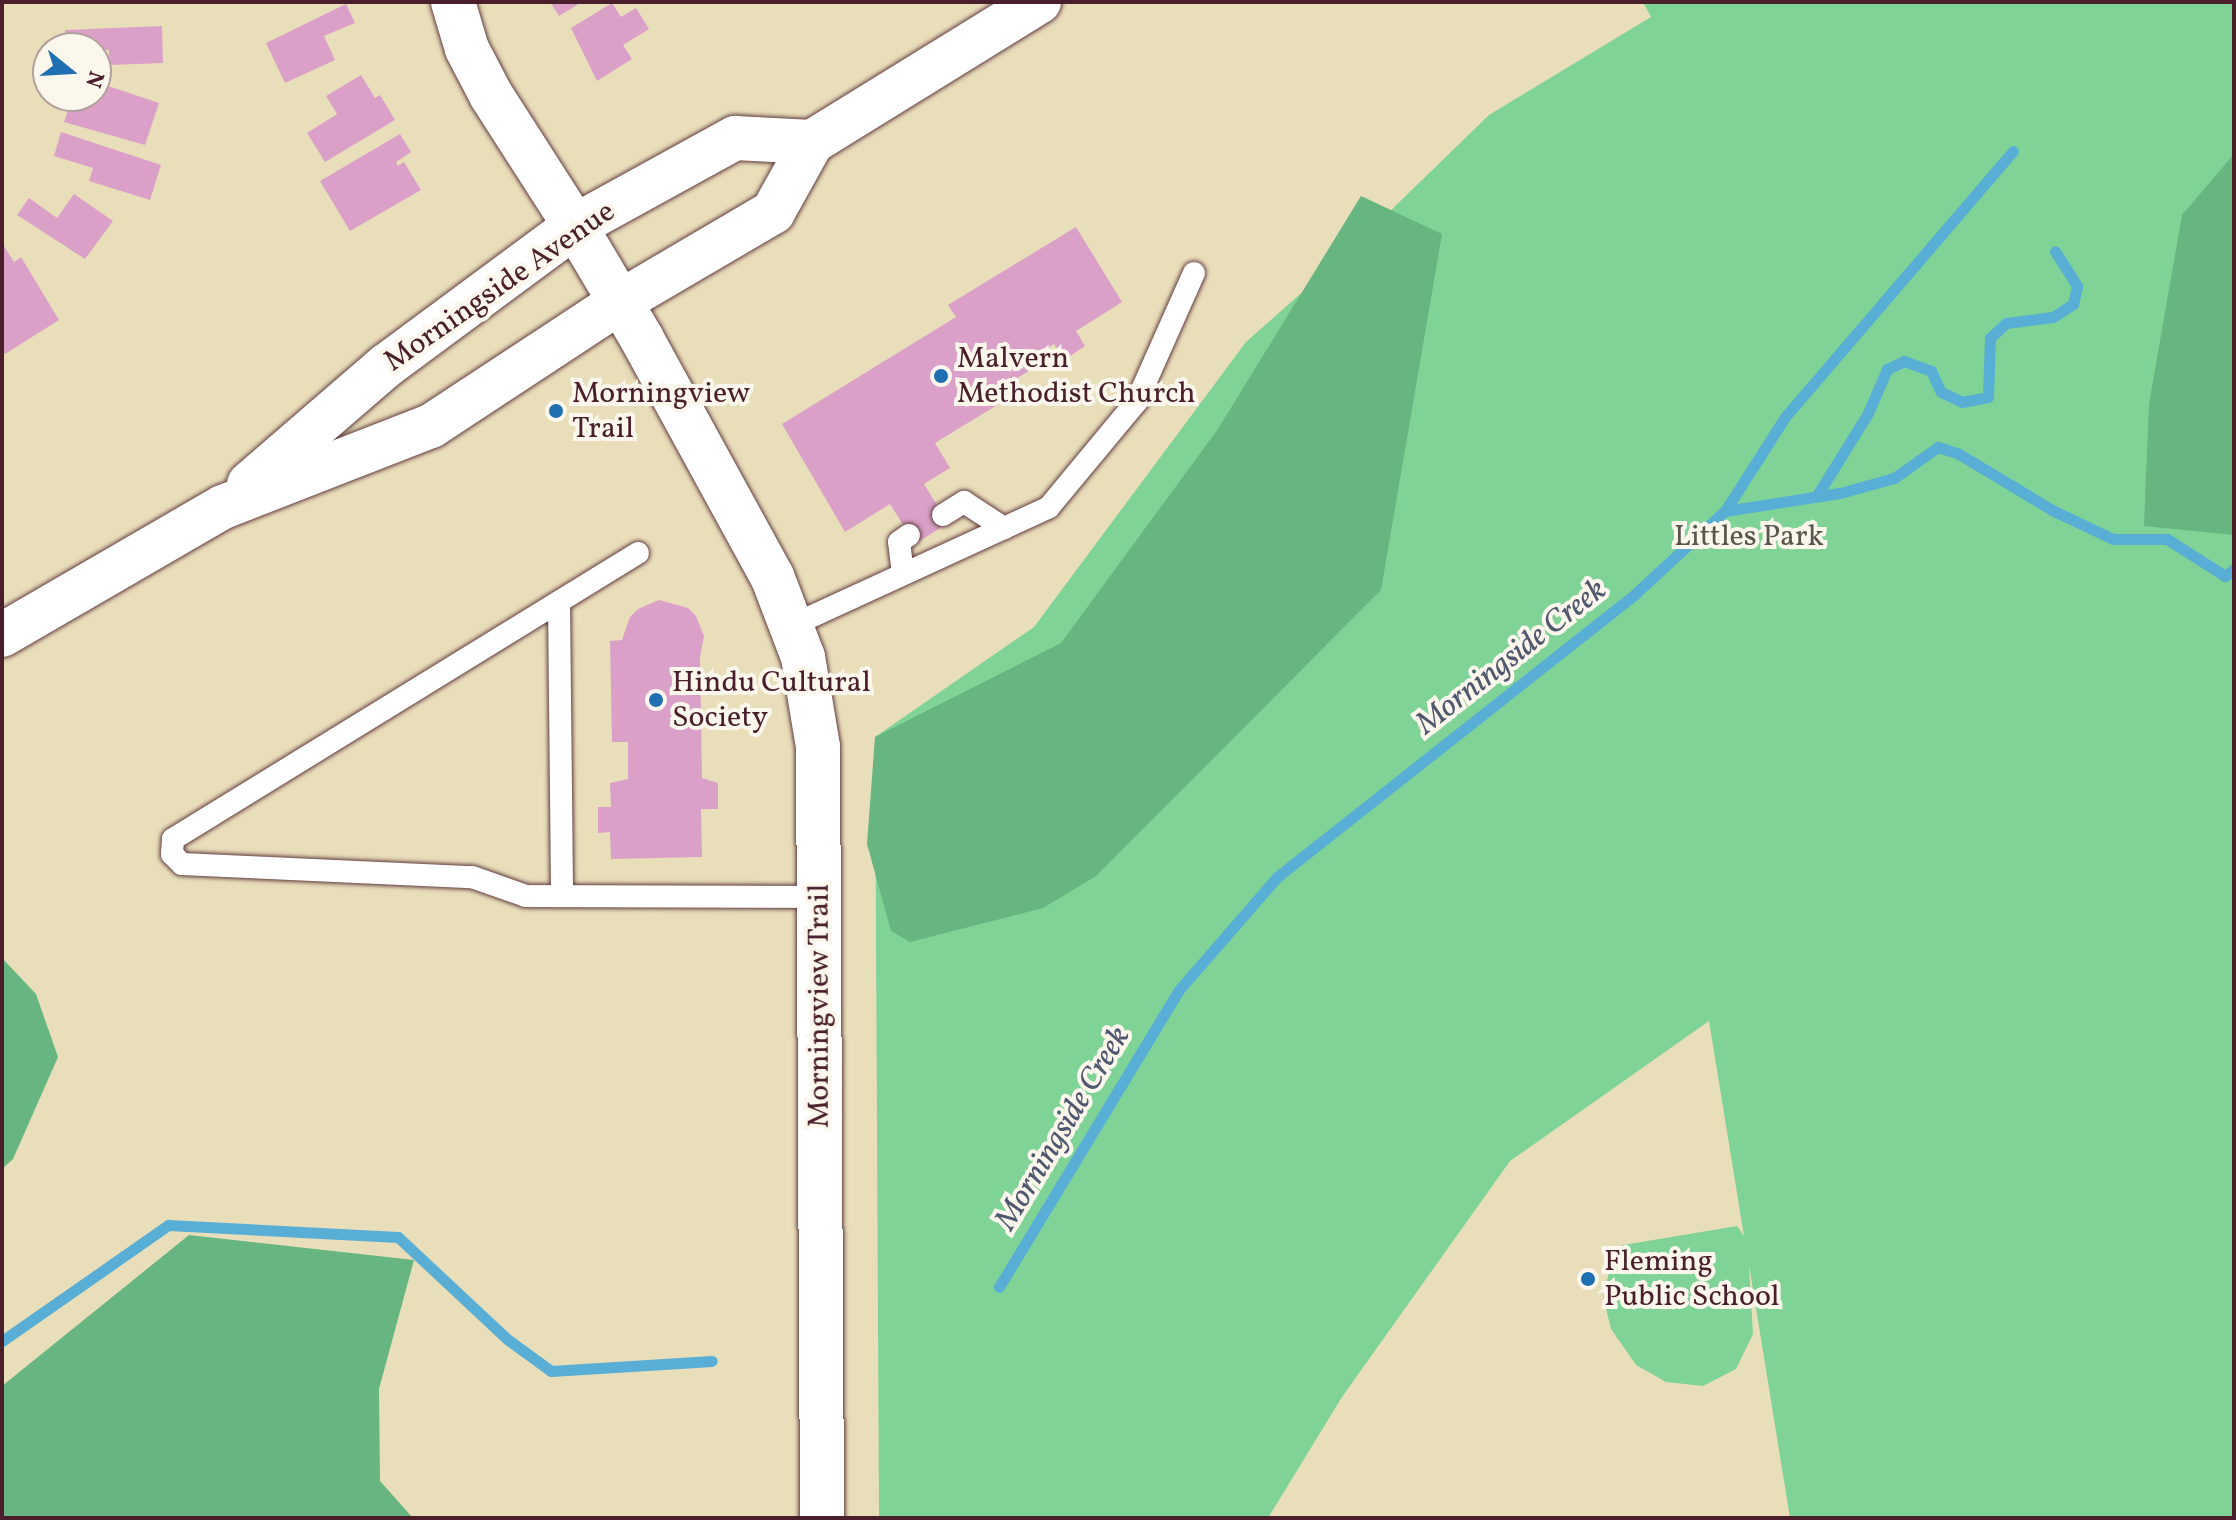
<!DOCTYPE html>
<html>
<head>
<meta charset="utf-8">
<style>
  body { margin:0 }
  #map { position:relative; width:2236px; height:1520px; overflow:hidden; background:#e9deba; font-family:Vollkorn,serif }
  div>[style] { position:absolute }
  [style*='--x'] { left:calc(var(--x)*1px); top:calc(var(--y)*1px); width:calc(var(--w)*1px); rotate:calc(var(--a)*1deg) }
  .green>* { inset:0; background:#7fd397 }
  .forest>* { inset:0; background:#67b580 }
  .stream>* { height:11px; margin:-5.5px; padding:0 5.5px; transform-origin:5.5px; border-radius:5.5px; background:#58aed5 }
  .building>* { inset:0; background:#daa0c8 }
  .roads { filter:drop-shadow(0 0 2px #623c40) drop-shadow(0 0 2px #623c40) }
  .lane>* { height:22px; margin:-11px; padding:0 11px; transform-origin:11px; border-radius:11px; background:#fff }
  .secondary>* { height:44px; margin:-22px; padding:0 22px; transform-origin:22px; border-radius:22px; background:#fff }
  .dots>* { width:22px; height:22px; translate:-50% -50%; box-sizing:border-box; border:4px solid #fbf7ec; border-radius:50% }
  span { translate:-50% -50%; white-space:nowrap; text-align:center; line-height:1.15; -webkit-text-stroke:8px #fbf7ec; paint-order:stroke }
  .street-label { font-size:30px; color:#4a1f2b }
  .poi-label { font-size:30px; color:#4a1f2b }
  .left { translate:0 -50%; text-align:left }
  .park-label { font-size:30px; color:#5a554b }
  .water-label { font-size:32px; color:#50586f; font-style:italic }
  .frame { position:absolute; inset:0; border:4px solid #4a1f2b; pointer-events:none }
  .north { position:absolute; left:32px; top:32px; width:80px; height:80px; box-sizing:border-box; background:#fbf7ec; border:2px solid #b4a19f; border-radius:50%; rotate:108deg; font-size:22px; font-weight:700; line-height:32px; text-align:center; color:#4a1f2b }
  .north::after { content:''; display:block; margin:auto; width:28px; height:36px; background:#1f6fb2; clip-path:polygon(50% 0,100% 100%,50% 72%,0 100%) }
</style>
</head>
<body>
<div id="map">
  <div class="green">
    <div style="clip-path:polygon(1643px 2px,2234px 2px,2234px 1518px,1790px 1518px,1749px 1265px,1753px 1334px,1736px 1369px,1703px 1386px,1666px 1382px,1636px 1365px,1611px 1329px,1603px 1296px,1612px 1261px,1623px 1245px,1737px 1226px,1744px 1236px,1709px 1021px,1510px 1161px,1342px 1397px,1268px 1518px,879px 1518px,875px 737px,1034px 627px,1246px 342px,1349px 251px,1489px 115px,1651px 17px)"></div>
  </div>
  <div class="forest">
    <div style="clip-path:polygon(2234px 154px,2234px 535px,2144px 526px,2149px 404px,2182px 215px)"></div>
    <div style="clip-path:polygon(1361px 196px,1442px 234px,1381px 590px,1096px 876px,1043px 908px,910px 942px,891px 931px,867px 844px,875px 737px,1061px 643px,1218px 429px)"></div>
    <div style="clip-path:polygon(2px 958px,36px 994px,58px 1057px,13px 1159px,2px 1169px)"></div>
    <div style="clip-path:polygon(189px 1235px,414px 1260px,379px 1389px,380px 1481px,413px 1518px,2px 1518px,2px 1386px)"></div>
  </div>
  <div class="stream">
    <div style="--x:1816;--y:497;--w:99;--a:-58.2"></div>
    <div style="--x:1868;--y:413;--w:48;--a:-66.6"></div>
    <div style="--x:1887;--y:369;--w:19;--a:-25"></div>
    <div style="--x:1904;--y:361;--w:29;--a:20"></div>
    <div style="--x:1931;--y:371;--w:23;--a:65"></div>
    <div style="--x:1941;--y:392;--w:23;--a:25"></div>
    <div style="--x:1962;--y:402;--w:26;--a:-11"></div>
    <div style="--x:1988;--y:397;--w:59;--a:-88.1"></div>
    <div style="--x:1990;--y:338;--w:22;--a:-43"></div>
    <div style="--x:2006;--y:323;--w:47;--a:-7.3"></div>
    <div style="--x:2053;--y:317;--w:24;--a:-33"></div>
    <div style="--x:2073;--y:304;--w:18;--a:-77"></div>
    <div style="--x:2077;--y:286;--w:41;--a:-122.2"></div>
    <div style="--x:1725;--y:511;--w:112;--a:-57.4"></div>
    <div style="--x:1785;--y:417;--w:350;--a:-49.4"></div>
    <div style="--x:999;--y:1287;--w:346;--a:-58.8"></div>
    <div style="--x:1178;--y:991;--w:151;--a:-49"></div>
    <div style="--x:1277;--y:877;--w:458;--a:-38.3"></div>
    <div style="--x:1636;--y:593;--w:121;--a:-42.7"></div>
    <div style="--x:1725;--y:511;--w:116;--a:-8.9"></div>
    <div style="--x:1840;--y:493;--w:56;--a:-15.5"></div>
    <div style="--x:1894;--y:478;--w:54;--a:-35.2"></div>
    <div style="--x:1938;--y:447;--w:22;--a:18"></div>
    <div style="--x:1959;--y:454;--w:111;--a:31"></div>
    <div style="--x:2054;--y:511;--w:65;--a:25.4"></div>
    <div style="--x:2113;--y:539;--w:54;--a:0"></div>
    <div style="--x:2167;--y:539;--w:69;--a:32.5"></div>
    <div style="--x:2225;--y:576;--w:11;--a:-38"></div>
    <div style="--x:2;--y:1341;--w:203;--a:-34.9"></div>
    <div style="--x:168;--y:1225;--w:230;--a:3"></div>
    <div style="--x:398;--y:1237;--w:149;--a:43.1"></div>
    <div style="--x:507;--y:1339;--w:54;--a:36"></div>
    <div style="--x:551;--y:1371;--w:161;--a:-3.6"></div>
  </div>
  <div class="building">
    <div style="clip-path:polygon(550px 2px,582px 2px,559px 16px)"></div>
    <div style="clip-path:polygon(612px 3px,621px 17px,636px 8px,649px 29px,623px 45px,632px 59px,597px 81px,571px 28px)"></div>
    <div style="clip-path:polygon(346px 4px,355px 23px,324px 36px,335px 60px,285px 83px,266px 43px)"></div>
    <div style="clip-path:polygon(162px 26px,163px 63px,109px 65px,109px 50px,65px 48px,65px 30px)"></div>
    <div style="clip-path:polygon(361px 75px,375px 98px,380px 95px,395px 120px,325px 162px,307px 133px,337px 114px,326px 96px)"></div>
    <div style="clip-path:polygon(96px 82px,159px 103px,145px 145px,64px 122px,71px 102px,83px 105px,86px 96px,96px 96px)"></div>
    <div style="clip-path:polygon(61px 132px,161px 165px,150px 200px,89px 181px,93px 168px,54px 156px)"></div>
    <div style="clip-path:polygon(400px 134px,411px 152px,396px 162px,398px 166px,404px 162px,421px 190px,350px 231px,320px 181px)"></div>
    <div style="clip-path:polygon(74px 194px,113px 221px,85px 259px,17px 215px,29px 198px,57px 218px)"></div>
    <div style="clip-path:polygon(1076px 227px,1122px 302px,1076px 331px,1085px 346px,1064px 360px,1054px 344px,1031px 358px,1036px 366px,1005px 386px,1012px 396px,935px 443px,950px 468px,924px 484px,948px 523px,915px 544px,890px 504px,845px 532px,782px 424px,956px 317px,948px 305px)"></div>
    <div style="clip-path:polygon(2px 243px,14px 262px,21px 257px,59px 320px,5px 354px,2px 349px)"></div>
    <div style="clip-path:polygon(659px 600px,688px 608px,696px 616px,704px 636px,700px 657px,702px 778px,718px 783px,718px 809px,701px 809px,702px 857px,611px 859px,610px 832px,598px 833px,598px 807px,611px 807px,610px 783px,628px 779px,628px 742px,612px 742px,610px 641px,622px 640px,630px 617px,638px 609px)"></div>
  </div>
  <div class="roads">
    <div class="lane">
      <div style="--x:943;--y:515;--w:25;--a:-32"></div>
      <div style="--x:964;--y:502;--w:48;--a:33"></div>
      <div style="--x:638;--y:553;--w:546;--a:148.41"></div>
      <div style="--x:173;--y:839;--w:15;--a:94"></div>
      <div style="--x:172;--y:854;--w:14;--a:45"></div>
      <div style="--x:182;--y:864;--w:290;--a:2.6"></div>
      <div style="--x:472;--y:877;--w:57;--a:19.4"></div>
      <div style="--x:526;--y:896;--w:293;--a:0.2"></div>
      <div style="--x:903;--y:574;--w:32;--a:-97"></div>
      <div style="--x:899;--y:542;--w:12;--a:-35"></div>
      <div style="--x:559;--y:602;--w:294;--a:89.4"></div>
      <div style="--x:793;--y:625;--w:282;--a:-24.7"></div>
      <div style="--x:1049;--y:507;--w:138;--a:-50.3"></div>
      <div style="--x:1137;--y:401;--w:140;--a:-66"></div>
    </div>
    <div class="secondary">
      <div style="--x:453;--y:2;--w:49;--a:73.4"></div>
      <div style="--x:467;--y:49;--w:52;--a:62.4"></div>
      <div style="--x:491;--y:95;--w:156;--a:57.3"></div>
      <div style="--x:575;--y:226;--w:131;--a:59.3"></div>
      <div style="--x:642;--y:339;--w:270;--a:61.3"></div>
      <div style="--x:772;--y:576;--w:87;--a:69.1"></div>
      <div style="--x:803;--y:657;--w:91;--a:80.5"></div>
      <div style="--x:818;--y:747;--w:771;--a:89.7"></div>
      <div style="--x:249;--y:484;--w:182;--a:-40.8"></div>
      <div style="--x:387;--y:365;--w:234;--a:-36.5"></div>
      <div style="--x:575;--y:226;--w:183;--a:-28.8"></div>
      <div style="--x:735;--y:138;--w:77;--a:3"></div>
      <div style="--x:2;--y:635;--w:255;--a:-30.1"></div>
      <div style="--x:223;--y:507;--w:223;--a:-21.3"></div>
      <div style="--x:431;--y:426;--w:224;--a:-33.3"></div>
      <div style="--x:618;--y:303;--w:180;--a:-30.4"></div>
      <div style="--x:773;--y:212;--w:80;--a:-60.9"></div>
      <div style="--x:812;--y:142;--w:267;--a:-31.7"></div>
    </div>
  </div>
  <div class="dots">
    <div style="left:941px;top:376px;background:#1f6fb2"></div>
    <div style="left:556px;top:411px;background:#1f6fb2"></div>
    <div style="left:656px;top:700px;background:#1f6fb2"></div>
    <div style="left:1588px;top:1279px;background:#1f6fb2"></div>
  </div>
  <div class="street-label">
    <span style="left:500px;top:287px;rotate:-35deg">Morningside Avenue</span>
    <span style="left:820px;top:1006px;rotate:-90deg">Morningview Trail</span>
  </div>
  <div class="poi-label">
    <span class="left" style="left:957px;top:376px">Malvern<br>Methodist Church</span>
    <span class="left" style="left:572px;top:411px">Morningview<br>Trail</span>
    <span class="left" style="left:672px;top:700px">Hindu Cultural<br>Society</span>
    <span class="left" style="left:1604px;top:1279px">Fleming<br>Public School</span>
  </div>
  <div class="park-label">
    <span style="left:1749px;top:537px">Littles Park</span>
  </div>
  <div class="water-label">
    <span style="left:1512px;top:658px;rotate:-38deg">Morningside Creek</span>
    <span style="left:1064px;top:1129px;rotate:-59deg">Morningside Creek</span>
  </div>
  <div class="frame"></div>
  <div class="north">N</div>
</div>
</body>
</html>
